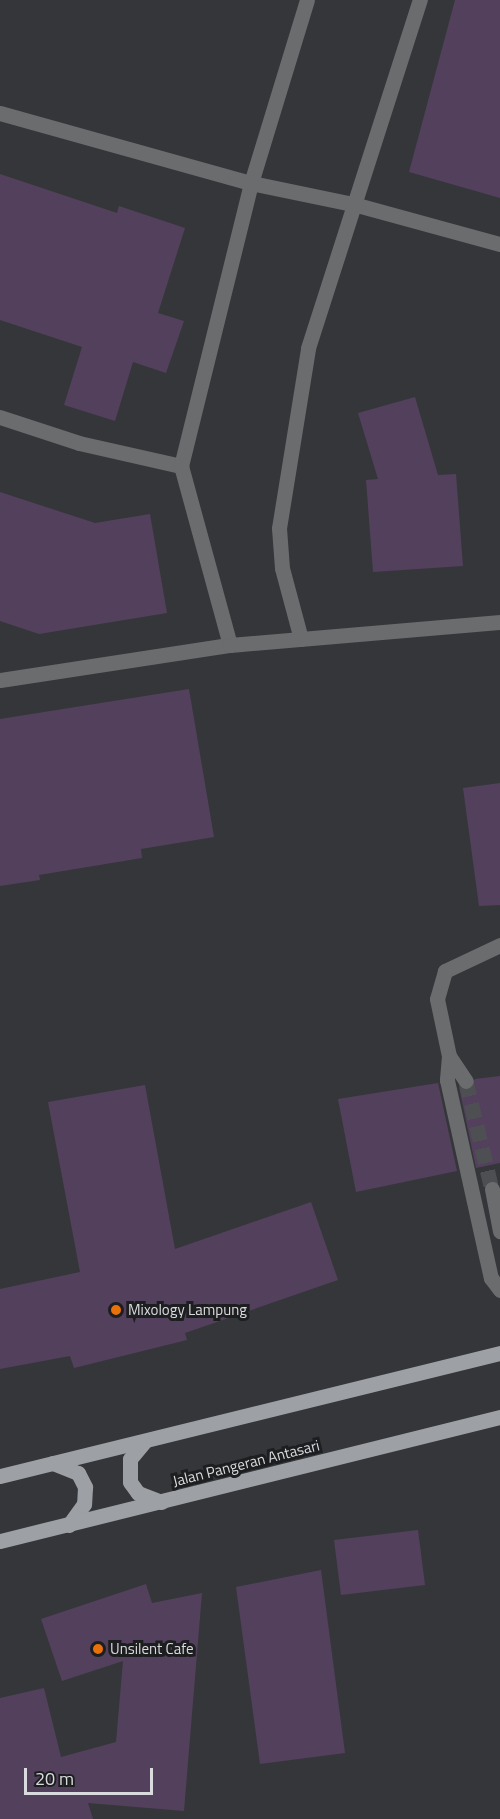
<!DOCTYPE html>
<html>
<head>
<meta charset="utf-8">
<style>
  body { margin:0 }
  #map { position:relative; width:500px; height:1819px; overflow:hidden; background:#35363a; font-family:"Titillium Web",sans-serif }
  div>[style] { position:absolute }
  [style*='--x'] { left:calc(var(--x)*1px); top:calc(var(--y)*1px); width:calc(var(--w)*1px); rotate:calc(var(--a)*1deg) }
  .building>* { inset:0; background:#53405d }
  .minor-tunnel>* { height:15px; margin-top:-7.5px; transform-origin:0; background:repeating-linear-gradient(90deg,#4e4f53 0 15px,transparent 0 23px) }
  .minor>* { height:15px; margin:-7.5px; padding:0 7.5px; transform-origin:7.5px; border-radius:7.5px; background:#6b6c6e }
  .major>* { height:15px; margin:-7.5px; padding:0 7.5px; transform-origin:7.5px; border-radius:7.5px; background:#9da0a4 }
  .dots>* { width:16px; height:16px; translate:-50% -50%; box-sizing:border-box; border:3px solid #1d1e20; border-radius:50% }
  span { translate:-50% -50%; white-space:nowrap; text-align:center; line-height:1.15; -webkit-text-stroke:6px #1d1e20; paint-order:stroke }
  .poi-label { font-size:15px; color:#dadbde }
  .left { translate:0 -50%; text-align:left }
  .street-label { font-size:15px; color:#dadbde }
  .scale { position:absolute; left:24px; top:1768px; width:129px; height:27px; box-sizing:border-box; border:3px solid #dadbde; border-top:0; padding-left:8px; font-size:18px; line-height:21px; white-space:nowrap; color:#dadbde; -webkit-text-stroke:4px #1d1e20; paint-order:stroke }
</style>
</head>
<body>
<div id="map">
  <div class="building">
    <div style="clip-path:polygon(455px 0,500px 0,500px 198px,409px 172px)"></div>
    <div style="clip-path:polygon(0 174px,117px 213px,119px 206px,185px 228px,158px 313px,184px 321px,166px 373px,133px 362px,115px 421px,64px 405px,82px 347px,0 320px)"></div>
    <div style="clip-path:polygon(415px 397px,438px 475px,456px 474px,463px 566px,373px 572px,366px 480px,378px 479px,358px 413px)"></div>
    <div style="clip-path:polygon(0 492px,95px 523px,150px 514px,167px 613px,39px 634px,0 621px)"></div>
    <div style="clip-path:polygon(189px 689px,214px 837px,141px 849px,142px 858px,39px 875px,40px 880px,0 886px,0 719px)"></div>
    <div style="clip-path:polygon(500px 783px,500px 905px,479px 906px,463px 788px)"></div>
    <div style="clip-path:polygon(500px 1076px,500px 1163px,476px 1168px,459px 1087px,467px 1091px,475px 1079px)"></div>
    <div style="clip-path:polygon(438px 1083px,457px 1171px,356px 1192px,338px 1099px)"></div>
    <div style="clip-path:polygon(145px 1085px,175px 1249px,311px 1202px,338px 1280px,185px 1333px,187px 1340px,74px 1368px,70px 1356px,0 1369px,0 1289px,80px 1272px,48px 1102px)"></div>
    <div style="clip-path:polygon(418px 1530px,425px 1585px,341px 1595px,334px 1540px)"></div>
    <div style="clip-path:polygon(321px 1570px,345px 1753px,260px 1764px,236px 1587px)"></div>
    <div style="clip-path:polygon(146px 1584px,152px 1603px,202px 1593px,184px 1811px,88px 1803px,93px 1819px,0 1819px,0 1698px,44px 1688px,61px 1757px,116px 1742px,123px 1661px,62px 1681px,41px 1619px)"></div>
  </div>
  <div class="minor-tunnel">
    <div style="--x:466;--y:1081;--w:111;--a:76.5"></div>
  </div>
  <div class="minor">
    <div style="--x:0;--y:113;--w:261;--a:15.6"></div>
    <div style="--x:251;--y:183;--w:108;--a:11.7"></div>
    <div style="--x:357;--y:205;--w:148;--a:15.3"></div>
    <div style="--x:0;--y:417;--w:83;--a:18.2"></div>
    <div style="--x:79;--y:443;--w:105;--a:12.7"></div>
    <div style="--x:301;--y:639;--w:73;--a:-105"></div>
    <div style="--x:282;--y:568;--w:40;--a:-94.3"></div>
    <div style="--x:279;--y:528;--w:182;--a:-80.8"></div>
    <div style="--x:308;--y:348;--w:366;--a:-72.2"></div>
    <div style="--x:230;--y:645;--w:186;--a:-105.3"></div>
    <div style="--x:181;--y:466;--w:292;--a:-76.1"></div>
    <div style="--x:251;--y:183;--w:191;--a:-73"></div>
    <div style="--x:0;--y:680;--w:233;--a:-8.7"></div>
    <div style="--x:230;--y:645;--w:271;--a:-4.9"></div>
    <div style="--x:500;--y:945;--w:61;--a:154.7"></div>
    <div style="--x:445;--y:971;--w:29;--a:106"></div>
    <div style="--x:437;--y:999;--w:58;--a:78.1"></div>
    <div style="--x:449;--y:1056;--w:24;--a:95"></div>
    <div style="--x:447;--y:1080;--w:203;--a:77.5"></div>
    <div style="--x:491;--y:1278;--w:15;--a:53"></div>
    <div style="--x:449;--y:1056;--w:30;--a:56"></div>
    <div style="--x:492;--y:1189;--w:43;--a:79.2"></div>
  </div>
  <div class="major">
    <div style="--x:145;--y:1441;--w:23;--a:130"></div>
    <div style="--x:130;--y:1459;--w:23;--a:90"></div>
    <div style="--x:130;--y:1482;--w:14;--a:54"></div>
    <div style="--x:138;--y:1493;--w:25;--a:21"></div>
    <div style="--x:53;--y:1463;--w:27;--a:22"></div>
    <div style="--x:78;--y:1473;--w:16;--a:63"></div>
    <div style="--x:85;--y:1487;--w:17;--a:93"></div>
    <div style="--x:84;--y:1504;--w:26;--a:126"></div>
    <div style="--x:0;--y:1476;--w:515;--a:-13.82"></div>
    <div style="--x:0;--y:1541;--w:515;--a:-13.93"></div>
  </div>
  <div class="dots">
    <div style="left:116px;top:1310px;background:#e8710a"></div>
    <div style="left:98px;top:1649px;background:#e8710a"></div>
  </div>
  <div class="poi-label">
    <span class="left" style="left:128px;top:1310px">Mixology Lampung</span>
    <span class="left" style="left:110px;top:1649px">Unsilent Cafe</span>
  </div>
  <div class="street-label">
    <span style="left:246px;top:1463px;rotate:-14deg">Jalan Pangeran Antasari</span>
  </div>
  <div class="scale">20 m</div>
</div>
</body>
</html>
